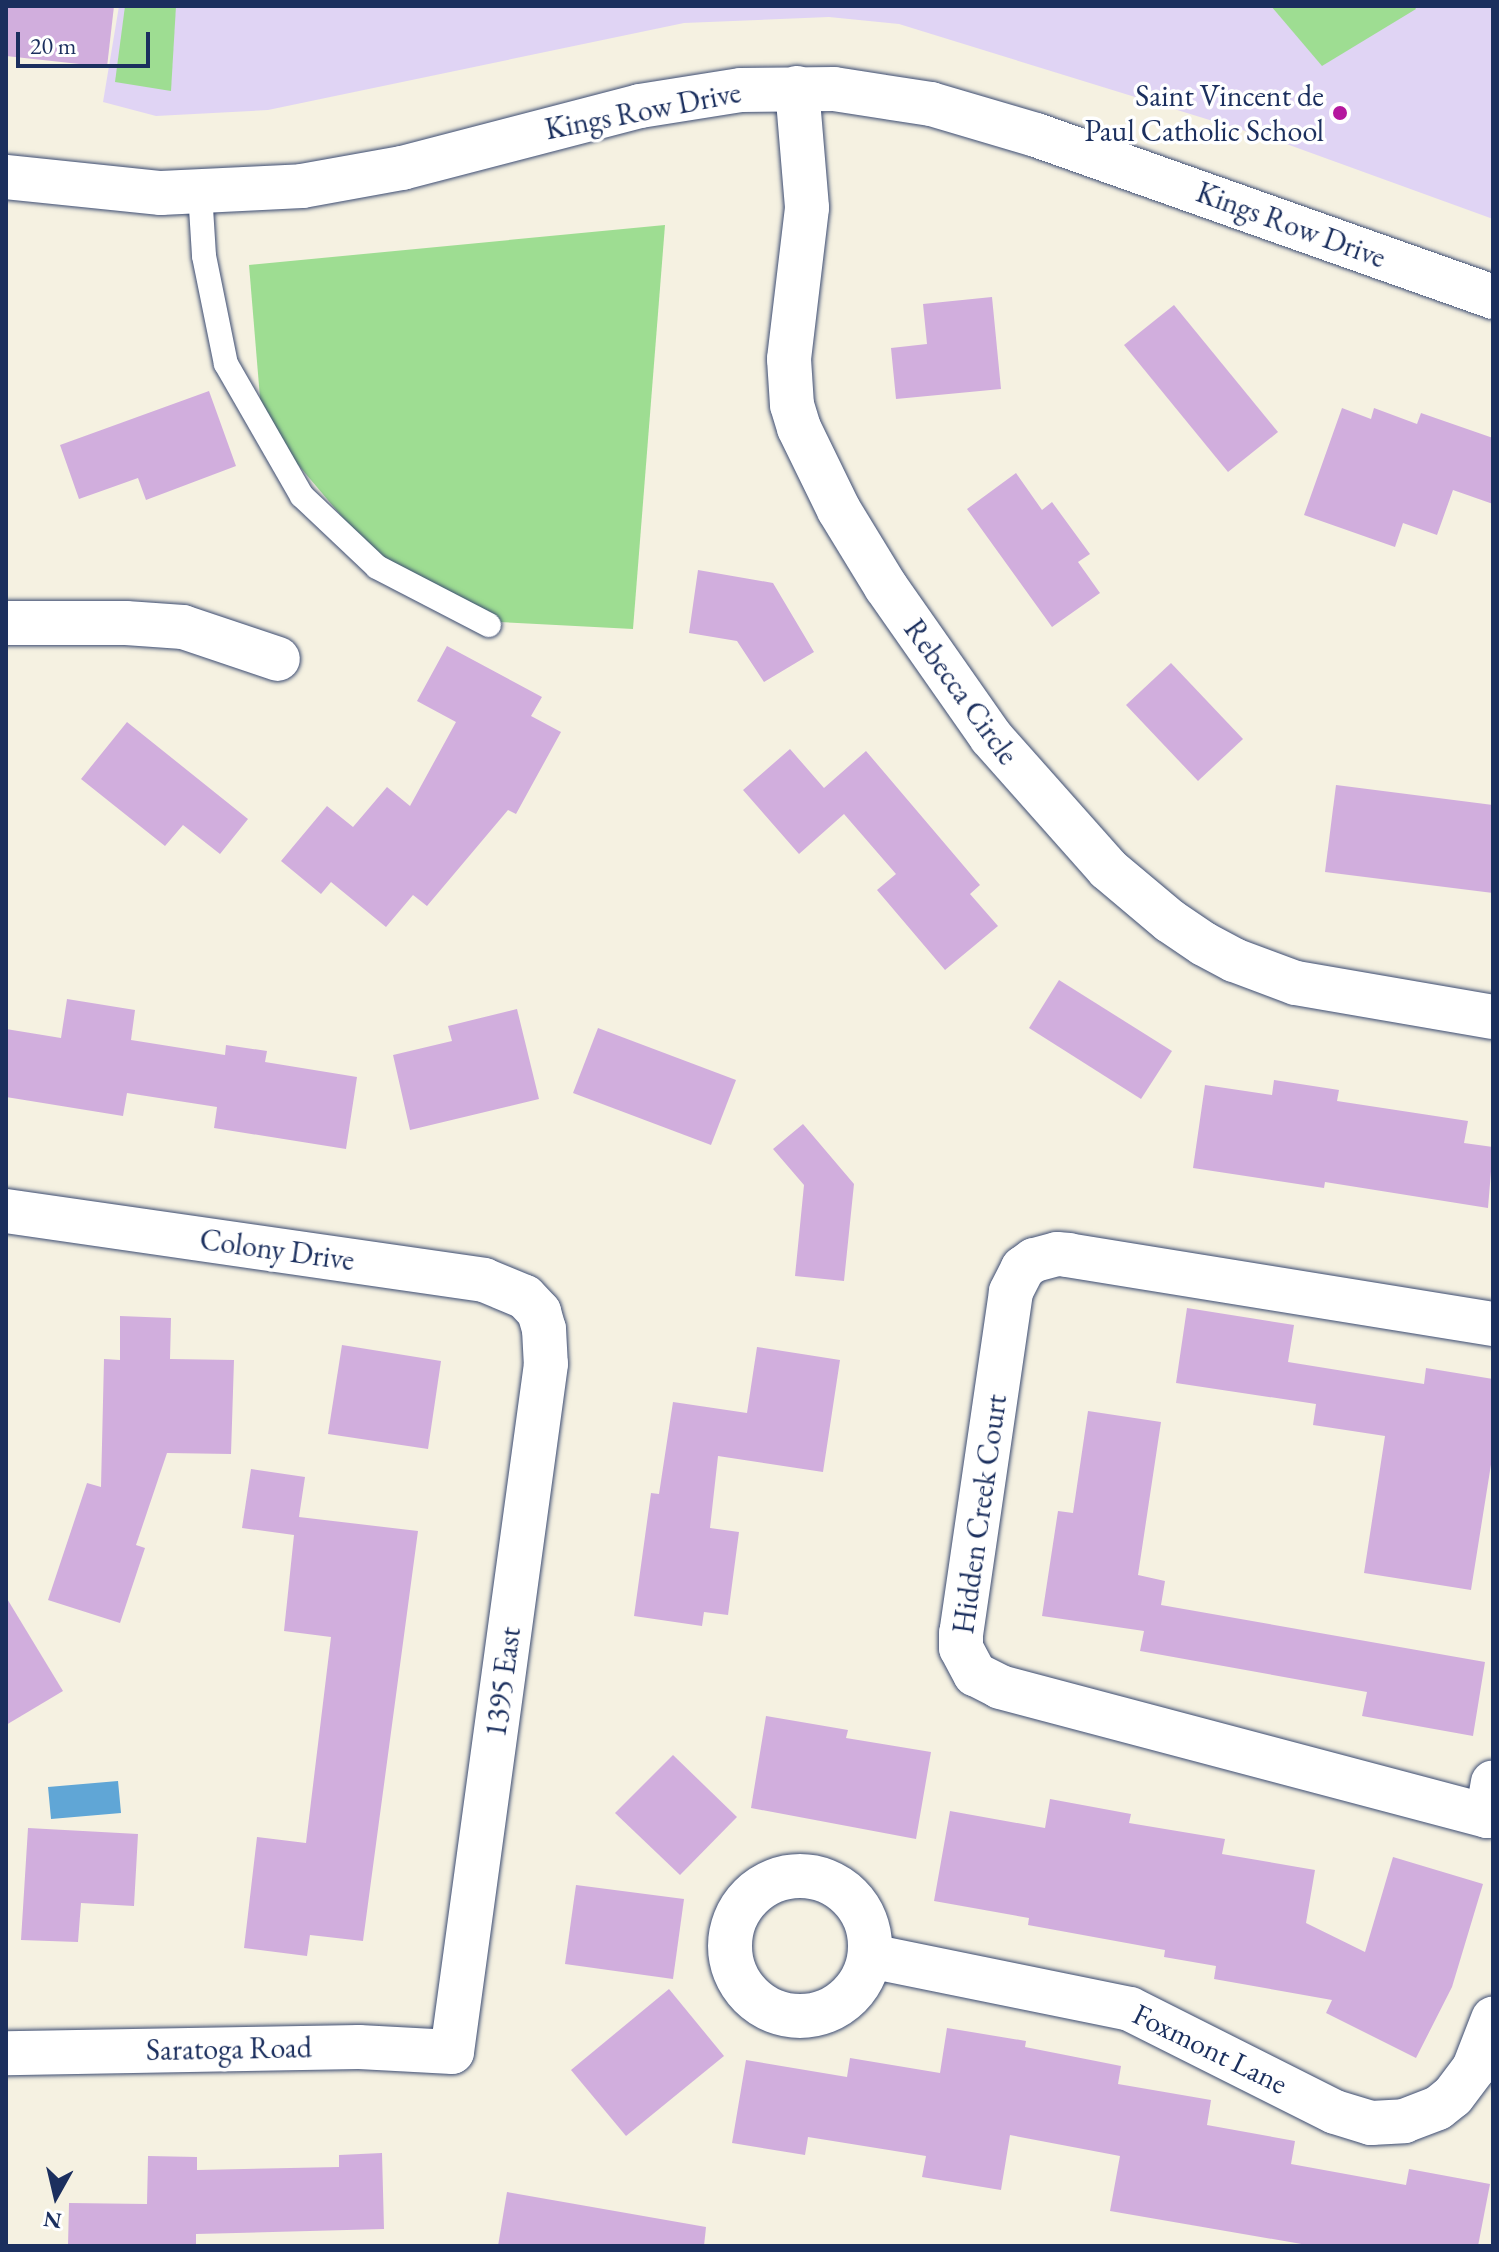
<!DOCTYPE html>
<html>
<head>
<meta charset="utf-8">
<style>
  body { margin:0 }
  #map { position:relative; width:1499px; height:2252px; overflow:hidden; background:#f5f1e1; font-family:"EB Garamond",serif }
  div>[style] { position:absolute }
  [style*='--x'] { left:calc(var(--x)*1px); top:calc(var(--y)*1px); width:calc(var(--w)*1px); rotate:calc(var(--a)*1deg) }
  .built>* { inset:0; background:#e0d4f4 }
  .green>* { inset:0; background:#9edd92 }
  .water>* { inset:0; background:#60a6d6 }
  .building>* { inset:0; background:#d1aedd }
  .roads { filter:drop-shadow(0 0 2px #3c4c72) drop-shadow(0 0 2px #3c4c72) }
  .service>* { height:24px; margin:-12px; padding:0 12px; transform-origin:12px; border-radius:12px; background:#fff }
  .minor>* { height:44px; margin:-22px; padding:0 22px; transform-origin:22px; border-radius:22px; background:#fff }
  .minor>.ring { margin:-22px; padding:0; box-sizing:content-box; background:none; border:44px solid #fff; border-radius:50% }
  .dots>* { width:22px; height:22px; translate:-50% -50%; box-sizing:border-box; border:4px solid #fff; border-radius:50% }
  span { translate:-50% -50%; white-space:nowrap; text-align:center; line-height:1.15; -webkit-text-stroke:7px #fff; paint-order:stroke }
  .poi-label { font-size:30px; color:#1b2f5e }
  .right { translate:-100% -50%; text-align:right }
  .street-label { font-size:30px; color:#1b2f5e }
  .frame { position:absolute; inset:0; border:8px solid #1b2f5e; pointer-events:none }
  .north { position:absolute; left:16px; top:2156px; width:80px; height:80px; -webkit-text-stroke:6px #fff; paint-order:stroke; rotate:188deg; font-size:22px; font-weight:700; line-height:32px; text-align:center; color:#1b2f5e }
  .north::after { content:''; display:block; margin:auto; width:28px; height:36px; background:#1b2f5e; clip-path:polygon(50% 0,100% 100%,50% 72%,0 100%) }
  .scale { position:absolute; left:16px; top:32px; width:134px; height:36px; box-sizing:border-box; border:4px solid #1b2f5e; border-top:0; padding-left:10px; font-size:24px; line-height:28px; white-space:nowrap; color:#1b2f5e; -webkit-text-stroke:6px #fff; paint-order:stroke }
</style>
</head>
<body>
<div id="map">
  <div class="built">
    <div style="clip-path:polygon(119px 6px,1493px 6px,1493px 219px,1281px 142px,899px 24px,829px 17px,684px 23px,268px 110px,156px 116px,103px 102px)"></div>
  </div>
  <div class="green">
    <div style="clip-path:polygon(125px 6px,176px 6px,171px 91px,115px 82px)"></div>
    <div style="clip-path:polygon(1271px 6px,1414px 6px,1416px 9px,1322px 66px)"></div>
    <div style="clip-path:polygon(665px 225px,633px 629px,498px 622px,376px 557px,262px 422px,249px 265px)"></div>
  </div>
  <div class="water">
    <div style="clip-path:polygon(118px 1781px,121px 1813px,51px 1819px,48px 1787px)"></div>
  </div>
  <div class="building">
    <div style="clip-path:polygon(6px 6px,114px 6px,107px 67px,6px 56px)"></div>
    <div style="clip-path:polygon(992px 297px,1001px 389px,896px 399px,891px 348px,927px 344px,923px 304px)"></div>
    <div style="clip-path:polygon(1174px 305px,1278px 432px,1228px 472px,1124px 345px)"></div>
    <div style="clip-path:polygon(209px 391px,236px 466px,146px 500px,138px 478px,79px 499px,60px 445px)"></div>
    <div style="clip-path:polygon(1342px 408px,1371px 419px,1374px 408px,1417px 424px,1421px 413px,1493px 438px,1493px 504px,1453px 490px,1437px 535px,1403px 523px,1395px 547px,1304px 515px)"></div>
    <div style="clip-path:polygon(1016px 473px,1042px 510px,1052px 502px,1090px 554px,1078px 562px,1100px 593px,1052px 627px,967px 509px)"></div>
    <div style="clip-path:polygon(698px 570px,773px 583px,814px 652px,764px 682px,737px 641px,689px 633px)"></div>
    <div style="clip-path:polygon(447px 646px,542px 697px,531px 716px,561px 732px,516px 814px,508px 810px,427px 906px,413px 895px,386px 927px,331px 882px,321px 894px,281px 861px,327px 806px,353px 827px,387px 787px,410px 806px,456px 722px,417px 701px)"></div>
    <div style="clip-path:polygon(1171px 663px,1243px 739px,1198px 781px,1126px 705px)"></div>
    <div style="clip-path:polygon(127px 722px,248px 819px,220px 854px,183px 825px,165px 846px,81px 779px)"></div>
    <div style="clip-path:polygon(790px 749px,824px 788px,866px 751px,980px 885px,970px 894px,998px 926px,945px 970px,877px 890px,896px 874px,844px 814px,799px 854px,743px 790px)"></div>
    <div style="clip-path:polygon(1336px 785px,1493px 805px,1493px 893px,1325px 872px)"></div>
    <div style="clip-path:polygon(1059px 980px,1172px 1051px,1141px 1099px,1029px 1028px)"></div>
    <div style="clip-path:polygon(67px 999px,135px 1010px,131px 1040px,225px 1055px,226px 1045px,267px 1051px,265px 1062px,357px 1077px,346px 1149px,214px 1128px,217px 1107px,127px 1093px,123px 1116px,6px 1097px,6px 1029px,61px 1038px)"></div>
    <div style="clip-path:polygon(517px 1009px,539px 1099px,410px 1130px,393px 1055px,452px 1041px,448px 1026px)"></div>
    <div style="clip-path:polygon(598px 1028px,736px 1080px,711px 1145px,573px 1093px)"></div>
    <div style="clip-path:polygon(1274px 1080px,1339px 1090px,1337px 1101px,1468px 1121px,1464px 1143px,1493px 1147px,1488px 1208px,1325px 1182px,1324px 1188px,1193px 1168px,1205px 1085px,1272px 1095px)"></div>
    <div style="clip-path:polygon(803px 1124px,854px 1184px,844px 1281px,795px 1276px,804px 1185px,773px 1149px)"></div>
    <div style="clip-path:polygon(1187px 1308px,1294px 1325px,1288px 1362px,1424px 1384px,1426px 1368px,1493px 1379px,1493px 1452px,1471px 1590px,1364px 1573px,1385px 1436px,1313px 1425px,1316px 1404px,1176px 1383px)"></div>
    <div style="clip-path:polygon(120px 1316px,171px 1318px,170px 1359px,234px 1360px,231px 1454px,167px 1453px,136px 1545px,145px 1548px,120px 1623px,48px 1600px,87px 1483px,101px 1487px,104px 1359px,120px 1360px)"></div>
    <div style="clip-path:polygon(342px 1345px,441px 1361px,428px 1449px,328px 1434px)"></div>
    <div style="clip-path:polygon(757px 1347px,840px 1360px,823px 1472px,718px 1456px,710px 1528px,739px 1532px,728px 1615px,704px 1612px,702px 1626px,634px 1616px,651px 1493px,659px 1494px,673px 1402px,747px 1413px)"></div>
    <div style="clip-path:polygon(1088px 1411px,1161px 1422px,1138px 1575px,1165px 1581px,1161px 1605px,1485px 1662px,1473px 1736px,1362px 1716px,1367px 1692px,1140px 1651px,1144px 1631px,1042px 1616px,1058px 1511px,1073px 1513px)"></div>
    <div style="clip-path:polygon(251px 1469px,305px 1477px,299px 1517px,418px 1531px,363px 1941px,310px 1935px,307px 1956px,244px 1948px,257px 1837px,306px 1843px,331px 1637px,284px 1631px,294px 1535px,242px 1528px)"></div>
    <div style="clip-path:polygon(6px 1597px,63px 1691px,6px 1725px)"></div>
    <div style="clip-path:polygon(766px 1716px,848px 1730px,846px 1738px,931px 1752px,916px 1839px,751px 1808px)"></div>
    <div style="clip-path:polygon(673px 1755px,737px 1817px,680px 1875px,615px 1813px)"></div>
    <div style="clip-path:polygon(1050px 1799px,1131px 1814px,1129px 1823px,1225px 1839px,1222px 1854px,1315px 1870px,1306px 1923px,1365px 1952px,1393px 1857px,1483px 1884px,1452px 1987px,1416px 2058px,1326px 2013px,1332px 2000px,1214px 1979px,1216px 1966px,1164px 1957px,1165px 1950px,1028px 1925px,1029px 1918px,934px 1901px,950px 1811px,1045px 1828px)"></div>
    <div style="clip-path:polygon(28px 1828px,138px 1834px,134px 1906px,81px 1903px,78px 1942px,21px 1940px)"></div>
    <div style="clip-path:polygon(576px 1885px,684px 1899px,673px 1979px,565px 1964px)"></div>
    <div style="clip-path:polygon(669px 1989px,724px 2056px,626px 2136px,571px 2070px)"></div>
    <div style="clip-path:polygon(947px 2028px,1026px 2041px,1025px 2047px,1121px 2066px,1118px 2084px,1211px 2100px,1207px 2125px,1295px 2141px,1291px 2164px,1406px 2185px,1409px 2169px,1490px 2184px,1478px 2246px,1313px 2246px,1110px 2211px,1120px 2156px,1010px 2135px,1001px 2190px,922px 2177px,926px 2156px,808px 2137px,805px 2155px,732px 2143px,746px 2060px,847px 2077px,850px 2058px,940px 2073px)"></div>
    <div style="clip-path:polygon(382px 2153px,384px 2229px,196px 2234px,196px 2246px,68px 2246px,69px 2203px,147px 2204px,148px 2156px,197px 2157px,197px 2170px,339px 2167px,339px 2155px)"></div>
    <div style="clip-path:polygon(507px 2192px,706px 2227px,704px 2246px,498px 2246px)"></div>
  </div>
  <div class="roads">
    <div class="service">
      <div style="--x:200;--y:192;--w:64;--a:86.4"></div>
      <div style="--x:204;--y:256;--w:110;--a:78.5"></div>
      <div style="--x:226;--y:364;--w:152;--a:60.1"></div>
      <div style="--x:302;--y:496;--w:103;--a:43.4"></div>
      <div style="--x:377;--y:567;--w:126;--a:27.4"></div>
    </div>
    <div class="minor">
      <div style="--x:797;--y:88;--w:120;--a:85.2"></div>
      <div style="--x:807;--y:208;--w:152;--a:96.8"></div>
      <div style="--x:789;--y:359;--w:46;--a:86.3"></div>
      <div style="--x:792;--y:405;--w:24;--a:73"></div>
      <div style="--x:799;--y:428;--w:91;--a:64"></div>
      <div style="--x:839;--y:510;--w:90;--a:58.6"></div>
      <div style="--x:886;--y:587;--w:183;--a:55"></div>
      <div style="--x:991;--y:737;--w:176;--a:48.4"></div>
      <div style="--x:1108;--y:869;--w:81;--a:40"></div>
      <div style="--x:1170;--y:921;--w:41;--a:34.1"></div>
      <div style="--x:1204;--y:944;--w:34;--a:28"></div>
      <div style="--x:1234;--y:960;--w:66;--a:20.4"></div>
      <div style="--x:1296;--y:983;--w:200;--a:9.8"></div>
      <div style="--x:6;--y:177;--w:156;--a:5.9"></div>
      <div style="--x:161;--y:193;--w:141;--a:-2.8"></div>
      <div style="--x:302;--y:186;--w:102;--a:-10.2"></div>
      <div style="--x:402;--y:168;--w:246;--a:-14.6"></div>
      <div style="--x:640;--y:106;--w:102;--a:-9"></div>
      <div style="--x:741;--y:90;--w:93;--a:-0.6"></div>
      <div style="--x:834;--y:89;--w:98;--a:8.8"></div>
      <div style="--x:931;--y:104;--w:109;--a:16.4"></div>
      <div style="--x:1036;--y:135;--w:485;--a:19.5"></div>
      <div style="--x:6;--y:623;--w:120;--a:0"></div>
      <div style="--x:126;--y:623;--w:57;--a:4"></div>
      <div style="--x:183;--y:627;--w:100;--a:18.6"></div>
      <div style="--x:6;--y:1211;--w:483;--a:8.2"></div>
      <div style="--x:484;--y:1280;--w:44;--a:22.5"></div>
      <div style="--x:525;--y:1297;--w:21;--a:47"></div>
      <div style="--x:539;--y:1312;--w:18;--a:74"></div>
      <div style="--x:544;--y:1329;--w:35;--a:87"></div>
      <div style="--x:546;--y:1364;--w:694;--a:97.78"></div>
      <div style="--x:452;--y:2052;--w:93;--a:-176.9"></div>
      <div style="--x:359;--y:2047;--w:353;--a:179"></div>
      <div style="--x:1493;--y:1324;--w:430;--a:-170.8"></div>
      <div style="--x:1069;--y:1255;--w:12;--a:-175"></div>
      <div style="--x:1057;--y:1254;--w:24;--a:165"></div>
      <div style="--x:1034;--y:1260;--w:14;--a:144"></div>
      <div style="--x:1023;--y:1268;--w:27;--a:117"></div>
      <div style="--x:1011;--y:1292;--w:345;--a:98.3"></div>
      <div style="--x:961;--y:1633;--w:15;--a:90"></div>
      <div style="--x:961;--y:1648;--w:30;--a:62"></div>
      <div style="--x:975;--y:1674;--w:28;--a:27"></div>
      <div style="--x:1000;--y:1687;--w:504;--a:14.84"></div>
      <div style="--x:1487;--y:1816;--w:34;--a:-80"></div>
      <div class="ring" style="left:730px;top:1876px;width:96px;height:96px"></div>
      <div style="--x:870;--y:1956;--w:265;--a:11.5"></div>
      <div style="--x:1130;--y:2009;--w:229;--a:26.7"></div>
      <div style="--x:1335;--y:2112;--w:38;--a:17"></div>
      <div style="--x:1371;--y:2123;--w:33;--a:-3"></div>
      <div style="--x:1404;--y:2121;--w:36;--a:-21"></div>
      <div style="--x:1438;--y:2108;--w:19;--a:-39"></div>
      <div style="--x:1453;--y:2096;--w:35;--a:-53"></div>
      <div style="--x:1474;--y:2068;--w:53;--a:-68.8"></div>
    </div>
  </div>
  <div class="dots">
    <div style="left:1340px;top:113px;background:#b5179e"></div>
  </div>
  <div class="poi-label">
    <span class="right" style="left:1324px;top:113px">Saint Vincent de<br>Paul Catholic School</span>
  </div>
  <div class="street-label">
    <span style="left:643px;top:111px;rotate:-11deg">Kings Row Drive</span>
    <span style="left:1291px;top:225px;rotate:20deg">Kings Row Drive</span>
    <span style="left:961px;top:692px;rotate:54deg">Rebecca Circle</span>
    <span style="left:277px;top:1250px;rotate:8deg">Colony Drive</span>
    <span style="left:980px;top:1514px;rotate:-82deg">Hidden Creek Court</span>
    <span style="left:503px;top:1682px;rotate:-82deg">1395 East</span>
    <span style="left:229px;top:2049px;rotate:-1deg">Saratoga Road</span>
    <span style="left:1210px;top:2049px;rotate:26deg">Foxmont Lane</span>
  </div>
  <div class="frame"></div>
  <div class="north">N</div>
  <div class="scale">20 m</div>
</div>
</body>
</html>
